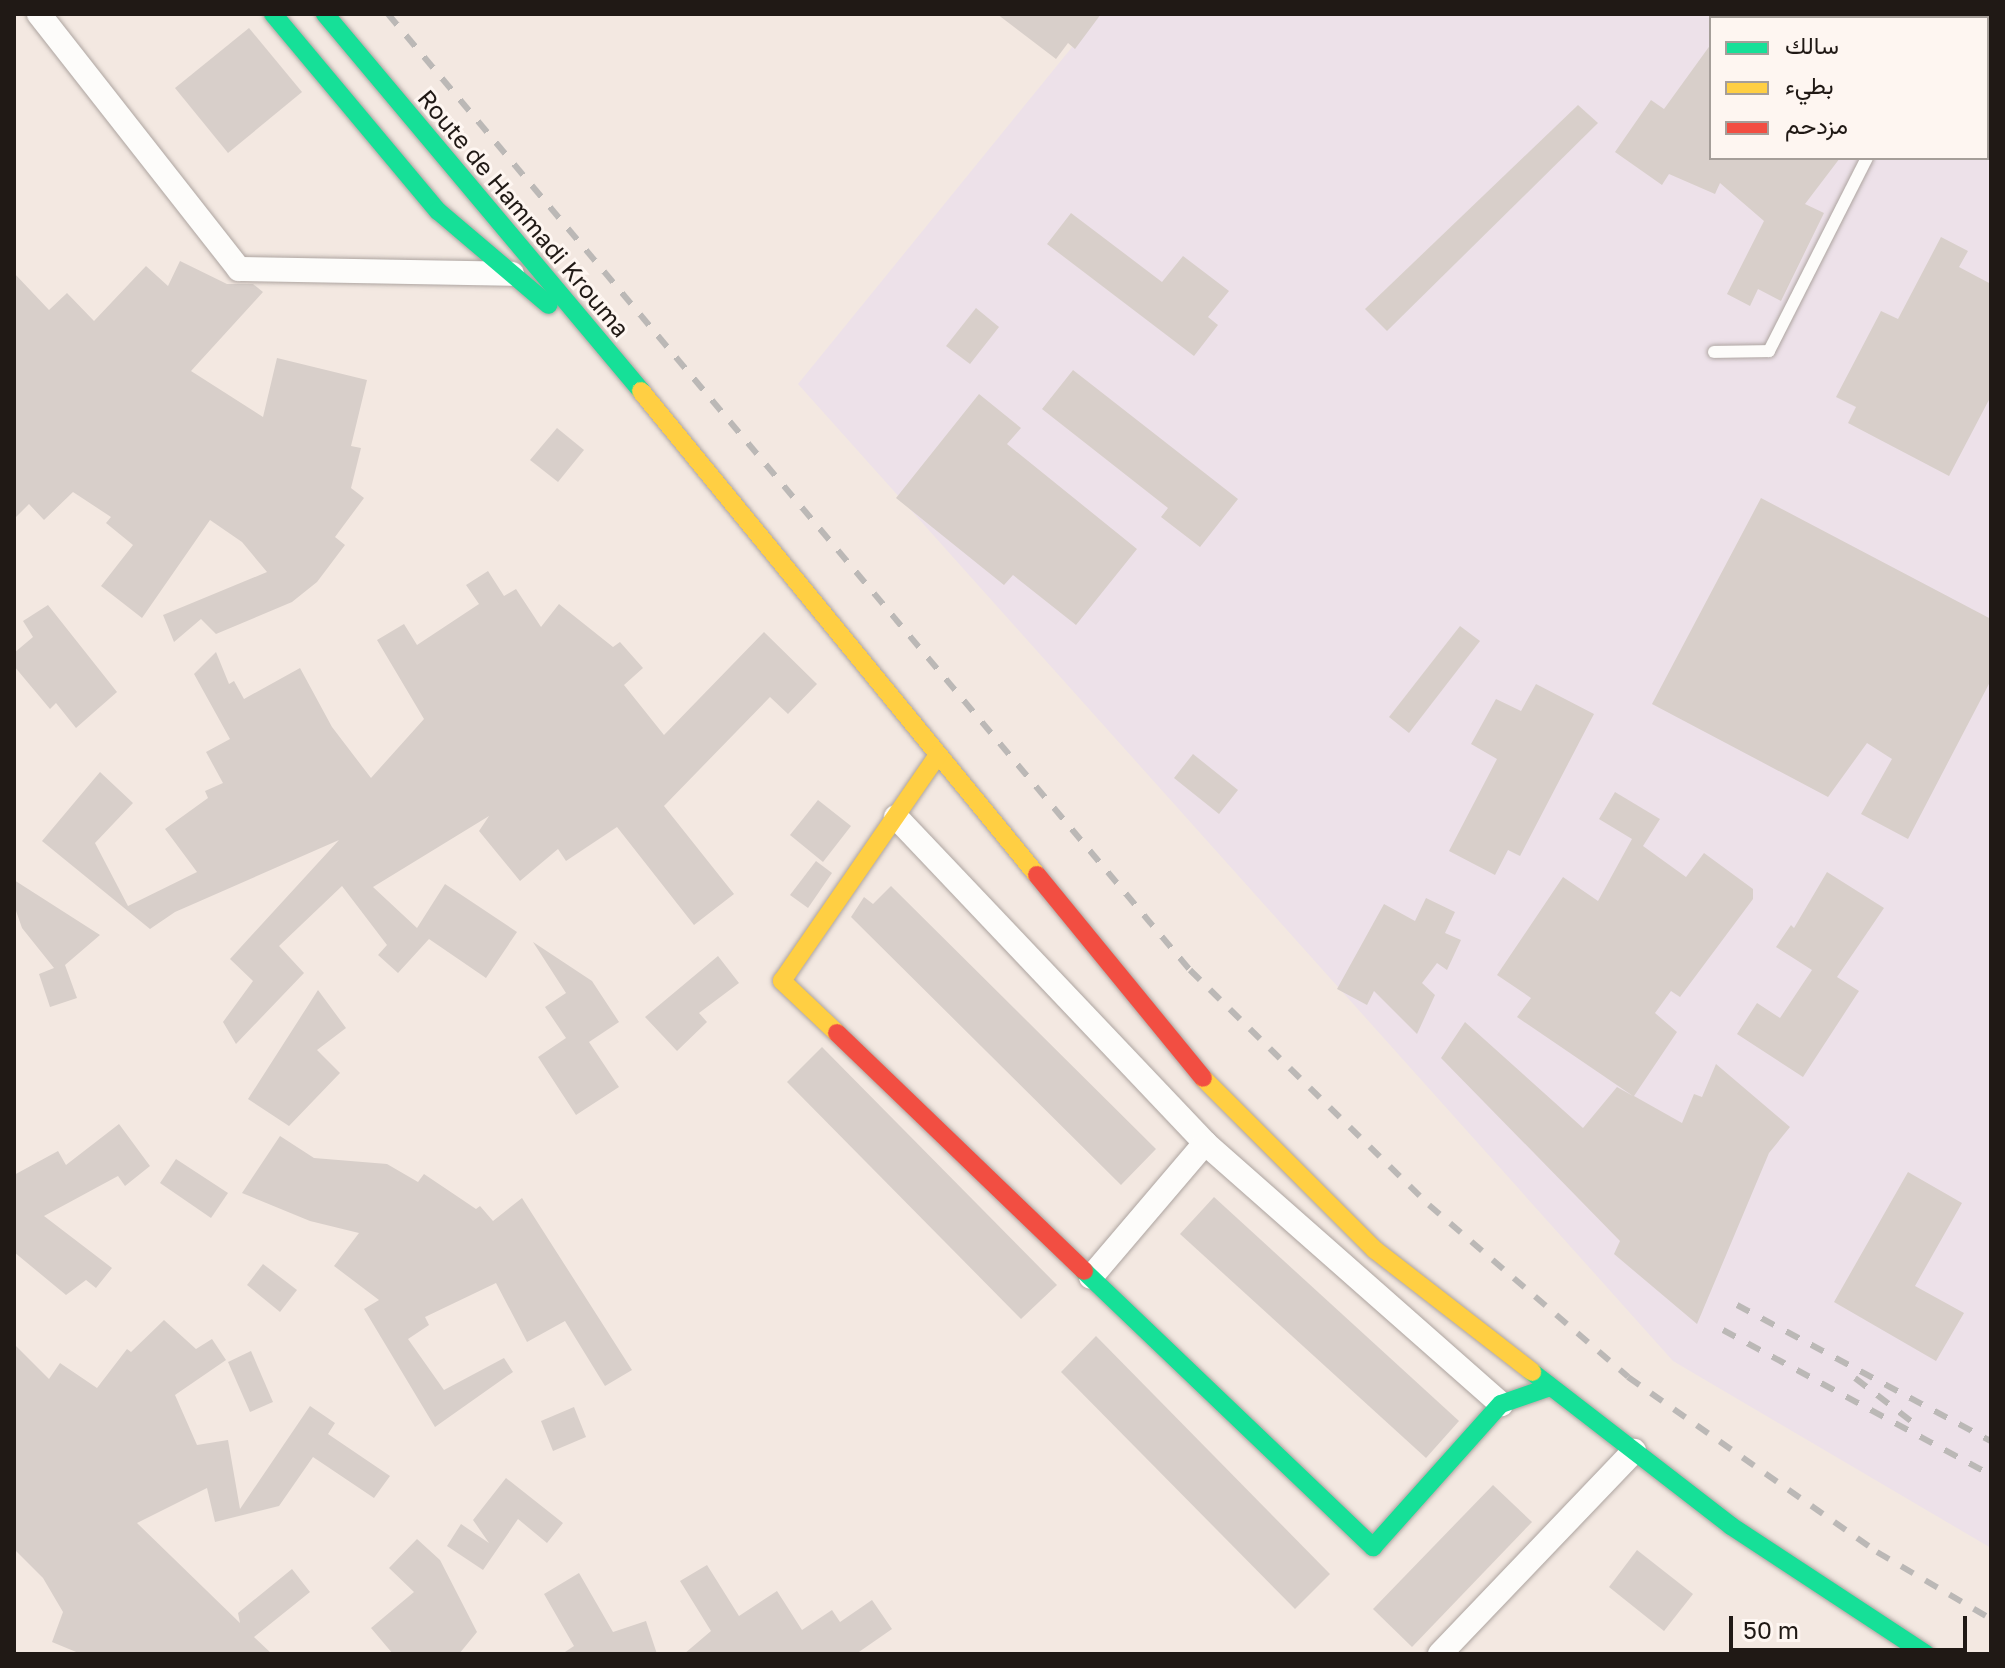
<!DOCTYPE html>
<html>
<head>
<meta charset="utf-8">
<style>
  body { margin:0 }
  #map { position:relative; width:2005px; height:1668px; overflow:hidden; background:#f3e8e1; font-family:"Golos Text",Vazirmatn,sans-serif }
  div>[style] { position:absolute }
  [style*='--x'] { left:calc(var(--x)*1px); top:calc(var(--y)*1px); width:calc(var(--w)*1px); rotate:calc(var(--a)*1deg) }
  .industrial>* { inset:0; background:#ede1e9 }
  .building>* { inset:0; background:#d8cfca }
  .roads { filter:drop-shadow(0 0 2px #ada4a0) drop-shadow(0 0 2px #ada4a0) }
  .lane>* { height:12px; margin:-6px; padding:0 6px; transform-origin:6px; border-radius:6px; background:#fdfcfa }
  .street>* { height:24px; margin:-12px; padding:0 12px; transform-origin:12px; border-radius:12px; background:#fdfcfa }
  .fast>* { height:18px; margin:-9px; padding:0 9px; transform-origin:9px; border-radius:9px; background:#16e098 }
  .slow>* { height:18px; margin:-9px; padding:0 9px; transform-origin:9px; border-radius:9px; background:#ffcf43 }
  .jam>* { height:18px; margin:-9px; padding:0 9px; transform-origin:9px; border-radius:9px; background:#f24e42 }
  .rail>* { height:6px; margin-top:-3px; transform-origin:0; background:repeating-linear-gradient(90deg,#bbb8b6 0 14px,transparent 0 28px) }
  span { translate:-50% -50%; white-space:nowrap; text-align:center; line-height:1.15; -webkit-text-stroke:6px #fef6f1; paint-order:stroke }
  .street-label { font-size:24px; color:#201915 }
  .frame { position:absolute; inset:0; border:16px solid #201915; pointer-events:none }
  .legend { position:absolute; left:1709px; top:16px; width:280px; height:144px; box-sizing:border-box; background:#fef6f1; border:2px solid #a59e99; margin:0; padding:10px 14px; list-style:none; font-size:24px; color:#201915 }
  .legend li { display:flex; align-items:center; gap:16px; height:40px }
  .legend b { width:40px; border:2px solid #a59e99 }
  .scale { position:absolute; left:1729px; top:1616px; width:238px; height:36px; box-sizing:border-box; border:4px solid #201915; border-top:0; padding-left:10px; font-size:24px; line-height:28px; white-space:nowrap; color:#201915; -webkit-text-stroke:6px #fef6f1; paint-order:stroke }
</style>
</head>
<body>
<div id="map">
  <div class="industrial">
    <div style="clip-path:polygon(1099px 14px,1708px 14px,1716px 18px,1711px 18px,1711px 158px,1987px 158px,1987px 152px,1991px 154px,1991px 1548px,1673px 1361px,798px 384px)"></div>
  </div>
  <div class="building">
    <div style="clip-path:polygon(997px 14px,1101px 14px,1075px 49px,1068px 43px,1056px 59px)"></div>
    <div style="clip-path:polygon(249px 28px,302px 92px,228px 153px,175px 88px)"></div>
    <div style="clip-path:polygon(1711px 44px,1711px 158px,1840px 158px,1805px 204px,1824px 213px,1781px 301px,1758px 289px,1750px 306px,1727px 294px,1764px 221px,1720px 183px,1715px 194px,1669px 174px,1662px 185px,1615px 152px,1651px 100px,1664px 109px)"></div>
    <div style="clip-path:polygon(1578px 105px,1598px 123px,1387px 331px,1365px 309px)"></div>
    <div style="clip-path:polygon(1071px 213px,1162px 282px,1183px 256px,1229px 291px,1208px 317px,1218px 325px,1194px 356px,1047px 244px)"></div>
    <div style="clip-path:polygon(1941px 237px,1968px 251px,1959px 267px,1991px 284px,1991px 396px,1949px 476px,1848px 423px,1856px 407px,1836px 397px,1881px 311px,1898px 319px)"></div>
    <div style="clip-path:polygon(180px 261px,227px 284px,253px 284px,263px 292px,191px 371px,263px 417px,277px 358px,367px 380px,351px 446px,361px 448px,351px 488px,364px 498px,335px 537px,345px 545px,317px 582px,292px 602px,216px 634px,201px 619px,174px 642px,163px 615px,267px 572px,242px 542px,210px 520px,142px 618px,101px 586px,133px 545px,106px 523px,111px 517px,73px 492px,44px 520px,29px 504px,14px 519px,14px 273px,49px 310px,67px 293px,94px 321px,146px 266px,168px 286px)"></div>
    <div style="clip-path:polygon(976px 308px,999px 327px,970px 364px,946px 346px)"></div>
    <div style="clip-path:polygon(1073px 370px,1238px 499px,1200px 547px,1161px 517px,1168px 508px,1042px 409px)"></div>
    <div style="clip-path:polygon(979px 394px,1021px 428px,1007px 444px,1137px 549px,1076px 625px,1013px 575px,1004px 585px,896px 498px)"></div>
    <div style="clip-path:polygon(557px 428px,584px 450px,558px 482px,530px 460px)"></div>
    <div style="clip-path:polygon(1761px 498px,1991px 619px,1991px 680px,1908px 839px,1861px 814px,1892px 759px,1867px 743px,1828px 797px,1652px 704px)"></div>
    <div style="clip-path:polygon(488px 571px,504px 596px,516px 589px,541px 627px,559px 604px,613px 647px,620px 642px,643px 668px,624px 685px,664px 735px,764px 632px,817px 684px,788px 714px,770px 697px,664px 806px,734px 894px,694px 925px,617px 827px,566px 861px,558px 849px,520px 881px,479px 831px,489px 816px,373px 887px,417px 928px,445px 884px,517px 932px,486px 978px,429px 939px,398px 973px,378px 955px,387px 945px,342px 886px,279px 946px,304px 973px,236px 1044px,223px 1022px,253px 981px,230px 959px,339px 840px,175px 912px,150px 929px,42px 841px,100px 772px,133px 803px,95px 843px,128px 906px,197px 872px,165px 829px,208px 798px,205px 791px,223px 783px,206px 752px,230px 739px,194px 674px,216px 652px,229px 684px,234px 681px,244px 699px,300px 668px,332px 727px,371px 778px,424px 719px,377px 640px,404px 624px,417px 645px,479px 604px,466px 585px)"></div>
    <div style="clip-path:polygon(48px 605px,117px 692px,76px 728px,56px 703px,50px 709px,14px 666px,14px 653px,33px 637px,23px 621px)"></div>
    <div style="clip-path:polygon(1460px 626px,1480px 641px,1409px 733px,1389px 717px)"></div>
    <div style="clip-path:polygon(1536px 684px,1594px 714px,1520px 856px,1508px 850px,1495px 875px,1449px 851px,1497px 759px,1471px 744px,1496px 699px,1521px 711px)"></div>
    <div style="clip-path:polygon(1193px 754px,1238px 790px,1219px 814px,1174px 778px)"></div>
    <div style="clip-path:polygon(1615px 792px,1660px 819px,1643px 846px,1686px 877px,1704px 853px,1753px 889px,1753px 899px,1680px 997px,1671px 991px,1655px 1013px,1677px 1032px,1634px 1096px,1682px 1123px,1694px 1094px,1702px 1097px,1716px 1064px,1790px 1127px,1769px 1153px,1697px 1324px,1614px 1254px,1620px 1241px,1441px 1058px,1465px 1022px,1583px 1128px,1617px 1087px,1633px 1096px,1517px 1017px,1531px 998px,1497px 975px,1563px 877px,1598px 901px,1632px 839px,1599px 819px)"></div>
    <div style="clip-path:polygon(818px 800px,851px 826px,823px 862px,790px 835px)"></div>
    <div style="clip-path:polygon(816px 861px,832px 873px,808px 908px,790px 895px)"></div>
    <div style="clip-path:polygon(1827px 872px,1884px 908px,1837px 977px,1859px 991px,1803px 1077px,1737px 1034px,1757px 1003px,1780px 1018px,1812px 970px,1776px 947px,1791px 925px,1794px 928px)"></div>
    <div style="clip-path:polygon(14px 880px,100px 935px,65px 965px,77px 998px,50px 1007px,39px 974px,54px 968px,22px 928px,14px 905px)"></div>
    <div style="clip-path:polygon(891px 886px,1156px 1149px,1121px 1185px,851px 917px,864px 897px,873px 904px)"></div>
    <div style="clip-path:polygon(1426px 898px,1455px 912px,1445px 933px,1461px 940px,1447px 970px,1437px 963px,1422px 983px,1435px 995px,1417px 1034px,1374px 991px,1367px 1005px,1337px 989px,1384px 904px,1415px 921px)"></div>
    <div style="clip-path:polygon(533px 942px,592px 981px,619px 1022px,589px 1042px,619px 1087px,576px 1115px,538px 1057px,566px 1038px,545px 1007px,566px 993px)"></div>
    <div style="clip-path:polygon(718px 956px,739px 983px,699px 1013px,707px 1022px,677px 1051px,645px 1017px)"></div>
    <div style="clip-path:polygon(318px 990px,346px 1028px,317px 1050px,340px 1073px,289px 1126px,248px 1099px)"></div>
    <div style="clip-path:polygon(822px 1047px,1057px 1285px,1021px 1319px,787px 1082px)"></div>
    <div style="clip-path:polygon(119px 1124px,150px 1166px,125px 1186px,118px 1176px,44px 1216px,112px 1268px,96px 1288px,86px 1280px,66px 1295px,14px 1252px,14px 1175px,58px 1151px,66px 1165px)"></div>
    <div style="clip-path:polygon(280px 1136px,314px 1158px,387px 1164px,418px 1182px,424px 1174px,476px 1209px,480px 1206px,493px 1221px,522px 1198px,632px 1370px,605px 1386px,565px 1321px,527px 1342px,496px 1283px,425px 1317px,429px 1325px,408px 1339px,444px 1390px,504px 1358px,513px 1372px,435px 1427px,364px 1309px,379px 1300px,334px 1266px,359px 1233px,310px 1221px,242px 1193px)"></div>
    <div style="clip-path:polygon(176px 1159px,228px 1193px,211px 1218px,160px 1183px)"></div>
    <div style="clip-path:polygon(1908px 1172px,1962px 1203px,1915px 1286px,1964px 1313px,1936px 1361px,1834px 1302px)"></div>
    <div style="clip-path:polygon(1214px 1197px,1459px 1421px,1426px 1458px,1180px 1234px)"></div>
    <div style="clip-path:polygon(263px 1264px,297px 1290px,280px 1312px,247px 1285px)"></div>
    <div style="clip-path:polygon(164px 1320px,196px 1349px,212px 1339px,226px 1360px,175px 1395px,197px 1445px,228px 1440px,240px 1509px,310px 1406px,335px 1423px,328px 1434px,390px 1476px,374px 1498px,313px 1457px,279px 1506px,215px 1522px,207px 1488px,137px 1523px,240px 1623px,238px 1613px,292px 1569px,310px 1592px,254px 1637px,272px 1654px,81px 1654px,52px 1642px,63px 1612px,43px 1578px,14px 1549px,14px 1344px,49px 1379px,60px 1363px,97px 1388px,127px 1349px,131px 1352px)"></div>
    <div style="clip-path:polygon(1096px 1336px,1330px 1574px,1295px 1609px,1061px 1372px)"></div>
    <div style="clip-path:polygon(251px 1351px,273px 1402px,250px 1412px,228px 1362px)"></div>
    <div style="clip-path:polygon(574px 1407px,586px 1437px,553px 1451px,541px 1421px)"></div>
    <div style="clip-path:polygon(506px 1478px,563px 1523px,547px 1543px,518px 1519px,483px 1570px,447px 1546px,461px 1524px,489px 1543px,473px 1520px)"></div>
    <div style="clip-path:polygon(1493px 1485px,1532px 1522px,1412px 1647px,1373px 1609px)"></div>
    <div style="clip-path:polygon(417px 1539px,440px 1560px,477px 1632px,459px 1654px,393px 1654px,371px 1628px,414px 1592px,389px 1568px)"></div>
    <div style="clip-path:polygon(1637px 1550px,1693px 1594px,1664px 1631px,1609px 1587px)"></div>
    <div style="clip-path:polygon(707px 1565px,739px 1616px,777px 1591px,802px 1630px,832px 1610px,840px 1622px,872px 1600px,892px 1629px,856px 1654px,684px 1654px,711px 1631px,680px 1581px)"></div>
    <div style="clip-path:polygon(579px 1573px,613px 1632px,646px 1621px,657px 1654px,562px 1654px,574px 1646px,544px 1594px)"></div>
  </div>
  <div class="roads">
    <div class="lane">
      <div style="--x:1714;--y:352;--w:55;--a:-1"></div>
      <div style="--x:1769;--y:351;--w:216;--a:-63.1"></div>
    </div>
    <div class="street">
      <div style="--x:39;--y:14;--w:324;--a:51.9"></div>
      <div style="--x:239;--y:269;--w:273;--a:1"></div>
      <div style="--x:896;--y:817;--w:449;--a:46.5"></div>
      <div style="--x:1205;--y:1143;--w:395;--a:41.4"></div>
      <div style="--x:1091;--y:1277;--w:176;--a:-49.6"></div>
      <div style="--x:1440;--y:1654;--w:281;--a:-46.3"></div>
    </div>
    <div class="fast">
      <div style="--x:273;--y:14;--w:257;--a:50.1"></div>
      <div style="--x:438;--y:211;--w:145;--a:40.3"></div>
      <div style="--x:325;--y:14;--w:492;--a:50"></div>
      <div style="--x:1801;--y:14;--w:8;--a:30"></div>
      <div style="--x:1987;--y:112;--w:4;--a:27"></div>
      <div style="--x:1084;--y:1271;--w:400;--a:43.7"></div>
      <div style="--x:1373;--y:1547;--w:192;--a:-48.2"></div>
      <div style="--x:1501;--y:1404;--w:52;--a:-19.1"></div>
      <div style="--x:1532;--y:1372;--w:252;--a:37.7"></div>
      <div style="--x:1731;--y:1526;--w:233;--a:33.3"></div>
    </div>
    <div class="slow">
      <div style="--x:641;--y:391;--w:625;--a:50.71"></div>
      <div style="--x:837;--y:1033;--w:76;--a:-136.6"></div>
      <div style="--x:782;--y:981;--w:275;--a:-55.4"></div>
      <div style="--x:1203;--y:1078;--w:243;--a:45"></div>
      <div style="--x:1375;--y:1250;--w:199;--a:37.8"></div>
    </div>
    <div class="jam">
      <div style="--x:1037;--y:875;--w:262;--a:50.7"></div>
      <div style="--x:837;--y:1033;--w:343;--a:43.9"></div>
    </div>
  </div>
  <div class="rail">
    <div style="--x:388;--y:14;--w:1248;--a:50.01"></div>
    <div style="--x:1190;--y:970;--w:335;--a:44.5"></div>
    <div style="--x:1429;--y:1205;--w:263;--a:40.8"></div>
    <div style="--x:1628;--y:1377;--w:304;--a:35.1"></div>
    <div style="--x:1877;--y:1552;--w:132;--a:30.4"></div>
    <div style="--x:1737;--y:1305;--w:288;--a:28.2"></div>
    <div style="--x:1723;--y:1330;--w:305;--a:28.4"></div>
    <div style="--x:1855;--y:1378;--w:76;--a:37.5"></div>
  </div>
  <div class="street-label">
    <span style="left:524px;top:213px;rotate:50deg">Route de Hammadi Krouma</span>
  </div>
  <div class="frame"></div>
  <ul class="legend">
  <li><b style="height:10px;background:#16e098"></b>سالك</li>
  <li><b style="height:10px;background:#ffcf43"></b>بطيء</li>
  <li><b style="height:10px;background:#f24e42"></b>مزدحم</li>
  </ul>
  <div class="scale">50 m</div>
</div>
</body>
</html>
